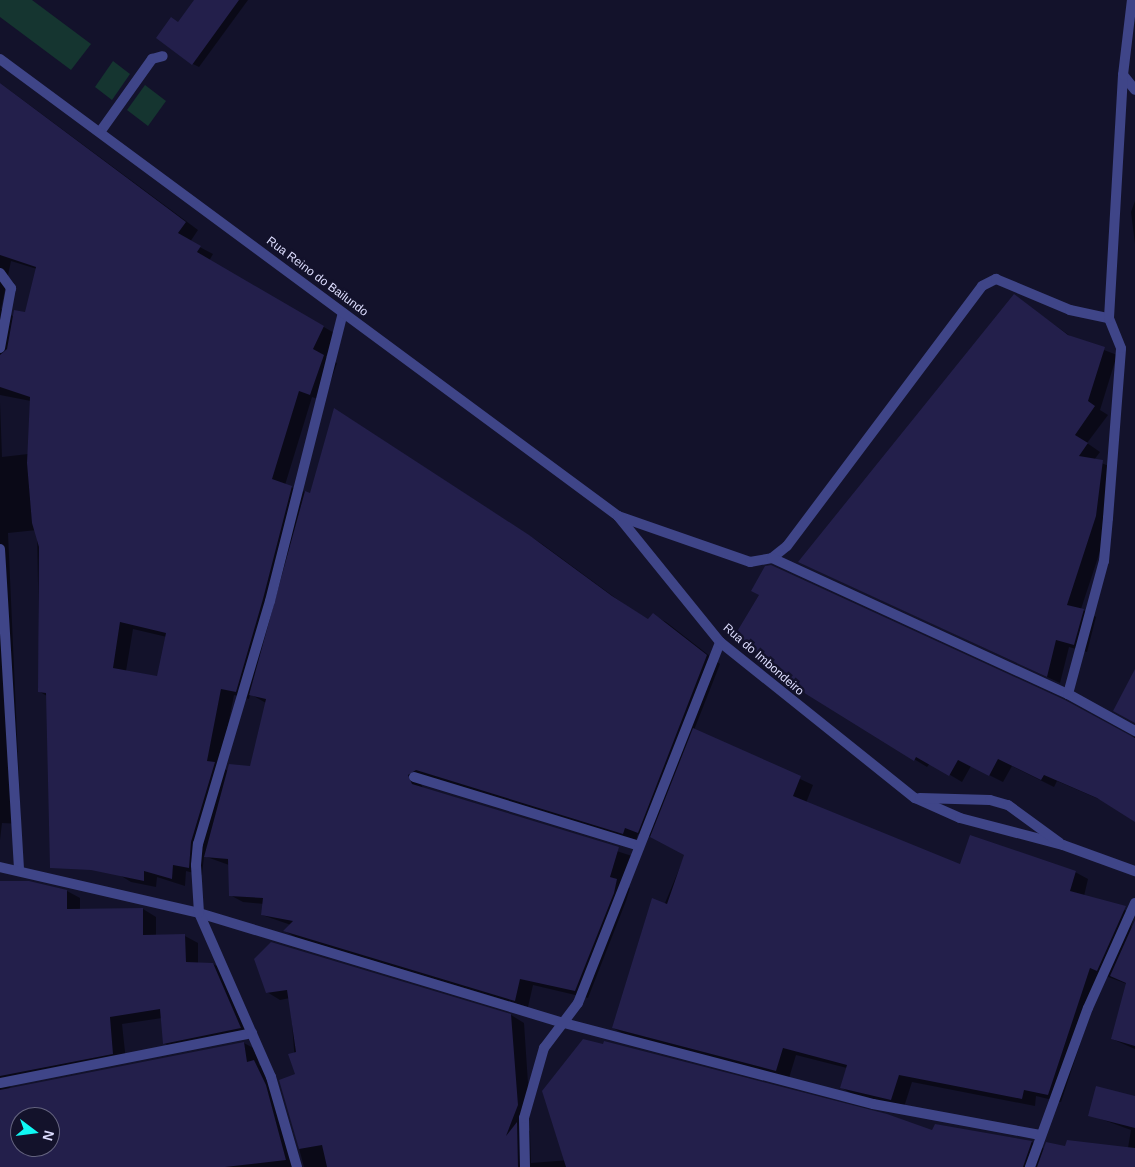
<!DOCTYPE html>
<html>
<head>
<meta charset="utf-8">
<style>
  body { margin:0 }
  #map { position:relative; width:1135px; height:1167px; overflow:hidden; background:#13122b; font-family:Arial,sans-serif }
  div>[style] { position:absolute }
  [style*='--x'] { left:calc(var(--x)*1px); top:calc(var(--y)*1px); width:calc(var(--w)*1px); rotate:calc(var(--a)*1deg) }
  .green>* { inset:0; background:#153530 }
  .shadow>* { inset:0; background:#0007 }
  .building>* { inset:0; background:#231f4b }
  .service>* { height:10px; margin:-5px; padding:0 5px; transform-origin:5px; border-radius:5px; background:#3f4588 }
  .minor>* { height:10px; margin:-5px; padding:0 5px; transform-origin:5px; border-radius:5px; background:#3f4588 }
  .tertiary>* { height:10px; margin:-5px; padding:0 5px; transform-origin:5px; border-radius:5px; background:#3f4588 }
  span { translate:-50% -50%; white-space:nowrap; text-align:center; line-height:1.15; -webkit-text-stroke:5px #13122b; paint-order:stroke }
  .street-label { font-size:12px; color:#ddddfe }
  .north { position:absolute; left:10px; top:1107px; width:50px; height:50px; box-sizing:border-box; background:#13122b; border:1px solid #64637f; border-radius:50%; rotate:105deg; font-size:14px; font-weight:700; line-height:20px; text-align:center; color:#ddddfe }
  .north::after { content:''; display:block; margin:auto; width:18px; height:22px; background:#10f8f4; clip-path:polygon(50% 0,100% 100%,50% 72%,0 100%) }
</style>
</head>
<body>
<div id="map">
  <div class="green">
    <div style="clip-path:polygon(0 0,32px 0,91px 44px,71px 70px,0 17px)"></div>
    <div style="clip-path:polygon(113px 61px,130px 74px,112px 100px,95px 87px)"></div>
    <div style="clip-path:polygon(145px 85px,166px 101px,148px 126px,127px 110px)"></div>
  </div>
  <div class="shadow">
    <div style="clip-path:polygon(195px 0,248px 0,199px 67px,193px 64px,179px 23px)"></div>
    <div style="clip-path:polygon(evenodd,0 83px,198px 230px,190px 242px,213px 254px,209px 261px,336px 334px,326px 357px,337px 363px,324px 401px,312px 397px,285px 485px,311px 494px,347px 417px,542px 544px,625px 605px,649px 620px,653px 615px,666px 622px,720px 664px,694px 730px,813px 785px,806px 803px,961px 865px,1075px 872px,1088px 879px,1084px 896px,1135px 914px,1131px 927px,1135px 929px,1135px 1049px,1112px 1039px,1127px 984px,1103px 975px,1061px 1102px,1036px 1096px,1035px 1106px,912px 1082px,904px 1107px,854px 1095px,842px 1088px,847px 1068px,796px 1055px,789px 1078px,626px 1035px,613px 1028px,685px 855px,652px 837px,638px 834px,636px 840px,420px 782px,423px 788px,632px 856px,623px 884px,630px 888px,626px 901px,588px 998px,533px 985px,528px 1007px,297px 938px,285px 931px,291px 925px,262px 915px,264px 904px,243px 902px,230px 895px,229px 865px,204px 856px,202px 875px,186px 871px,185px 886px,157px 877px,156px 887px,131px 882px,118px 874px,47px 696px,40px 692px,37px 530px,8px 533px,21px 824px,2px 823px,0 840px,0 402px,2px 457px,28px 454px,31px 401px,0 395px,0 83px,11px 261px,37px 269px,26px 314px,14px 317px,1px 309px,11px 261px,0 83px,133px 629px,167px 637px,158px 677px,126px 671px,133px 629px,0 83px,250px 694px,266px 703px,251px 768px,228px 771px,220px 766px,234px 695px,249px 699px,250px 694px)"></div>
    <div style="clip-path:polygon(1135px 201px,1135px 244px,1131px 212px)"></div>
    <div style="clip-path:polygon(1014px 296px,1073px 338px,1117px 355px,1100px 410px,1108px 415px,1087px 443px,1100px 452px,1094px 460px,1116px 469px,1109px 524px,1081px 609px,1096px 617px,1087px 652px,1069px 647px,1060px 683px,800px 562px)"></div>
    <div style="clip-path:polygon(806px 693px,1135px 737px,1135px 820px,1108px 803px,1057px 781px,1054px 787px,1012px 766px,1003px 782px,971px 766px,962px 782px,930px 763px,927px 767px)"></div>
    <div style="clip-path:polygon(evenodd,0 882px,67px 891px,80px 898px,80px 910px,143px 909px,156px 917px,156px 936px,185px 936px,198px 943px,198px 964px,213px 964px,226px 971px,253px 1035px,177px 1050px,164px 1043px,162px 1018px,122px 1024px,126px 1061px,12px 1083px,9px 1089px,244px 1043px,257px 1050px,259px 1065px,267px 1069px,300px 1167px,0 1167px,0 882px,20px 1117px,50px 1117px,50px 1147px,20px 1147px,20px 1117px)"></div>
    <div style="clip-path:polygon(255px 960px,511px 1015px,524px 1023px,530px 1113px,525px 1128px,530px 1131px,531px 1163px,933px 1132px,935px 1126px,1032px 1142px,1044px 1149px,1128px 1148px,1131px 1130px,1090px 1115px,1135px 1098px,1135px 1167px,304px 1167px,281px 1081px,296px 1075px,290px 998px,280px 1000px,267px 992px)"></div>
  </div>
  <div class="building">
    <div style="clip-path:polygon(194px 0,239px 0,192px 65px,156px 38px,171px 17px,178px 22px)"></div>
    <div style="clip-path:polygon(evenodd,0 83px,186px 222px,178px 233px,201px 246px,197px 252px,324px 326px,313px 349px,324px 355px,310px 395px,299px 391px,272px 479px,292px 486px,263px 599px,236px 692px,221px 689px,207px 761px,215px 762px,191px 842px,189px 868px,173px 865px,172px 879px,144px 871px,144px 881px,91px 870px,50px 868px,46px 693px,38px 692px,39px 547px,32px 523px,27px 463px,30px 397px,0 387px,0 355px,7px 349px,14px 310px,25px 312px,36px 267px,0 255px,0 83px,120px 622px,166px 633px,157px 676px,113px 668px,120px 622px)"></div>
    <div style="clip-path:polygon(1014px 294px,1068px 335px,1105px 347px,1088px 401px,1095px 406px,1075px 435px,1088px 443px,1079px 456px,1103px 460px,1096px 516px,1067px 605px,1084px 609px,1074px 645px,1056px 640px,1047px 677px,798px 562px)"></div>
    <div style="clip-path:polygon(334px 408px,529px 535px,612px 596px,648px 619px,653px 613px,707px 655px,638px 833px,625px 828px,623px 834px,416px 770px,408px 775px,412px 784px,619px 847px,610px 877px,617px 879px,614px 893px,575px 991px,520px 979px,515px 1001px,283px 931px,293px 921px,261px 915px,263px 898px,229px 896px,228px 859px,204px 857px,229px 764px,250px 766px,266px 699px,249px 695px,305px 491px,310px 493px)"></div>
    <div style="clip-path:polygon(771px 565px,1065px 700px,1135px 738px,1135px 822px,1097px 798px,1044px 775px,1041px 780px,998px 759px,989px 776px,958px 760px,949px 776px,916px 757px,914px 761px,806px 694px,735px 635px,759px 595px,751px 591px,765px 566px)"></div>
    <div style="clip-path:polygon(1135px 669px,1135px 723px,1113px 711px)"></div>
    <div style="clip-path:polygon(693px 728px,801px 776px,793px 796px,960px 864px,970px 835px,1076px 871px,1070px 891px,1126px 906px,1097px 971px,1090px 968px,1048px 1095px,1024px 1090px,1022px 1099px,899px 1075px,891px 1100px,840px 1088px,847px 1065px,783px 1048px,776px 1071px,612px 1028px,652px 898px,667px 904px,684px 855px,650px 837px)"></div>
    <div style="clip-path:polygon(0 881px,29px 881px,67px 890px,67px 909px,143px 908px,143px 935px,185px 934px,186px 962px,213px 963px,241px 1028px,163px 1044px,160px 1009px,110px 1017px,113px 1054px,0 1076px)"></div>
    <div style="clip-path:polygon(1135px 920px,1135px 1046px,1111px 1039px,1126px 983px,1110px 976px)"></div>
    <div style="clip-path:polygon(271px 942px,511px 1014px,518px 1105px,506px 1136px,517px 1122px,518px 1167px,327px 1167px,322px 1145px,299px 1149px,279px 1080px,295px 1074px,288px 1054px,296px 1052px,287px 990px,266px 993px,254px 959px)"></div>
    <div style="clip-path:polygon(583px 1039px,603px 1044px,604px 1041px,887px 1114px,932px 1130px,935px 1124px,1032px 1141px,1023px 1167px,566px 1167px,542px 1091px)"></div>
    <div style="clip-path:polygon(evenodd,244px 1042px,247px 1062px,254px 1060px,266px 1085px,286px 1160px,225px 1167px,0 1167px,0 1090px,244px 1042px,20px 1117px,50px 1117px,50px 1147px,20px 1147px,20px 1117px)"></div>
    <div style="clip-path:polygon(1096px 1086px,1135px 1096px,1135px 1128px,1088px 1116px)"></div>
    <div style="clip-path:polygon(1067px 1140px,1135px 1148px,1135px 1167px,1037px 1167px,1046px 1142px,1065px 1146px)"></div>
  </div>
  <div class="service">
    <div style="--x:100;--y:132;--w:90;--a:-54.5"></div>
    <div style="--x:152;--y:59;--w:11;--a:-15"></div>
  </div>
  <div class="minor">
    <div style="--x:1123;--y:75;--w:19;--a:51"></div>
    <div style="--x:0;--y:273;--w:19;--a:54"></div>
    <div style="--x:11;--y:288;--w:61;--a:100.4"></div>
    <div style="--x:618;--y:516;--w:140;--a:19.2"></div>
    <div style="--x:750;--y:562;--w:22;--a:-10"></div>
    <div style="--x:772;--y:558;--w:19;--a:-39"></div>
    <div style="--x:787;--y:546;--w:325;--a:-53.1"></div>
    <div style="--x:982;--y:286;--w:16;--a:-27"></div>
    <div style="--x:996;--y:279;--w:80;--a:22.7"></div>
    <div style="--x:1070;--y:310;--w:40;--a:12"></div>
    <div style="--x:0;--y:549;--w:322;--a:86.6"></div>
    <div style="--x:772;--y:558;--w:326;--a:24.7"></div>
    <div style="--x:1068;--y:694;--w:77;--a:28.9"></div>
    <div style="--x:1068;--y:694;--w:138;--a:-74.9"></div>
    <div style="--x:1104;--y:561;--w:43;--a:-84.7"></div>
    <div style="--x:1108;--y:518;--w:170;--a:-85.6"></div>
    <div style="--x:1121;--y:348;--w:32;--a:-112"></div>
    <div style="--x:1109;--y:318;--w:243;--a:-86.7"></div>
    <div style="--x:1123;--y:75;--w:76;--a:-83.2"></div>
    <div style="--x:414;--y:777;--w:235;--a:17"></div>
    <div style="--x:0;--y:867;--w:204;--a:13"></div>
    <div style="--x:199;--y:913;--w:381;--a:16.8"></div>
    <div style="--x:564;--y:1023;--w:319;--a:14.7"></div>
    <div style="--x:873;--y:1104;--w:170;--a:10.5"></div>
    <div style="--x:0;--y:1083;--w:257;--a:-11.2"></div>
    <div style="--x:297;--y:1167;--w:94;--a:-106.1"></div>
    <div style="--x:271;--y:1077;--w:179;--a:-113.7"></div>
    <div style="--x:199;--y:913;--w:48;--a:-93.6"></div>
    <div style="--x:196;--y:865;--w:21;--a:-85"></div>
    <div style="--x:198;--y:844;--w:253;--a:-73.5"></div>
    <div style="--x:270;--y:601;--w:297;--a:-75.8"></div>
    <div style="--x:525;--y:1167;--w:49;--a:-91.2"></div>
    <div style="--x:524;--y:1118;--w:73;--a:-74.1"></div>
    <div style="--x:544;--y:1048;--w:56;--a:-52.9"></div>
    <div style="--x:578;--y:1003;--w:388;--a:-68.5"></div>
    <div style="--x:1030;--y:1167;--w:169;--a:-70"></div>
    <div style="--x:1088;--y:1008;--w:115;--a:-65.9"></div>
  </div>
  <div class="tertiary">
    <div style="--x:0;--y:59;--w:769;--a:36.48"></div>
    <div style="--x:618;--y:516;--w:162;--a:51"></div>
    <div style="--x:720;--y:642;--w:250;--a:38.7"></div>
    <div style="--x:915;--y:798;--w:49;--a:24"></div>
    <div style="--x:960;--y:818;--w:106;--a:14.7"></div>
    <div style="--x:1063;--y:845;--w:77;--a:19.9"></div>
    <div style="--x:920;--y:798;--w:70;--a:1.6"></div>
    <div style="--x:990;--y:800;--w:19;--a:16"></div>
    <div style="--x:1008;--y:805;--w:64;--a:36.2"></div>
  </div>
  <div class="street-label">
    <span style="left:317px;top:277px;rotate:37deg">Rua Reino do Bailundo</span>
    <span style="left:763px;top:660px;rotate:41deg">Rua do Imbondeiro</span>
  </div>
  <div class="north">N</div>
</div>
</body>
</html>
